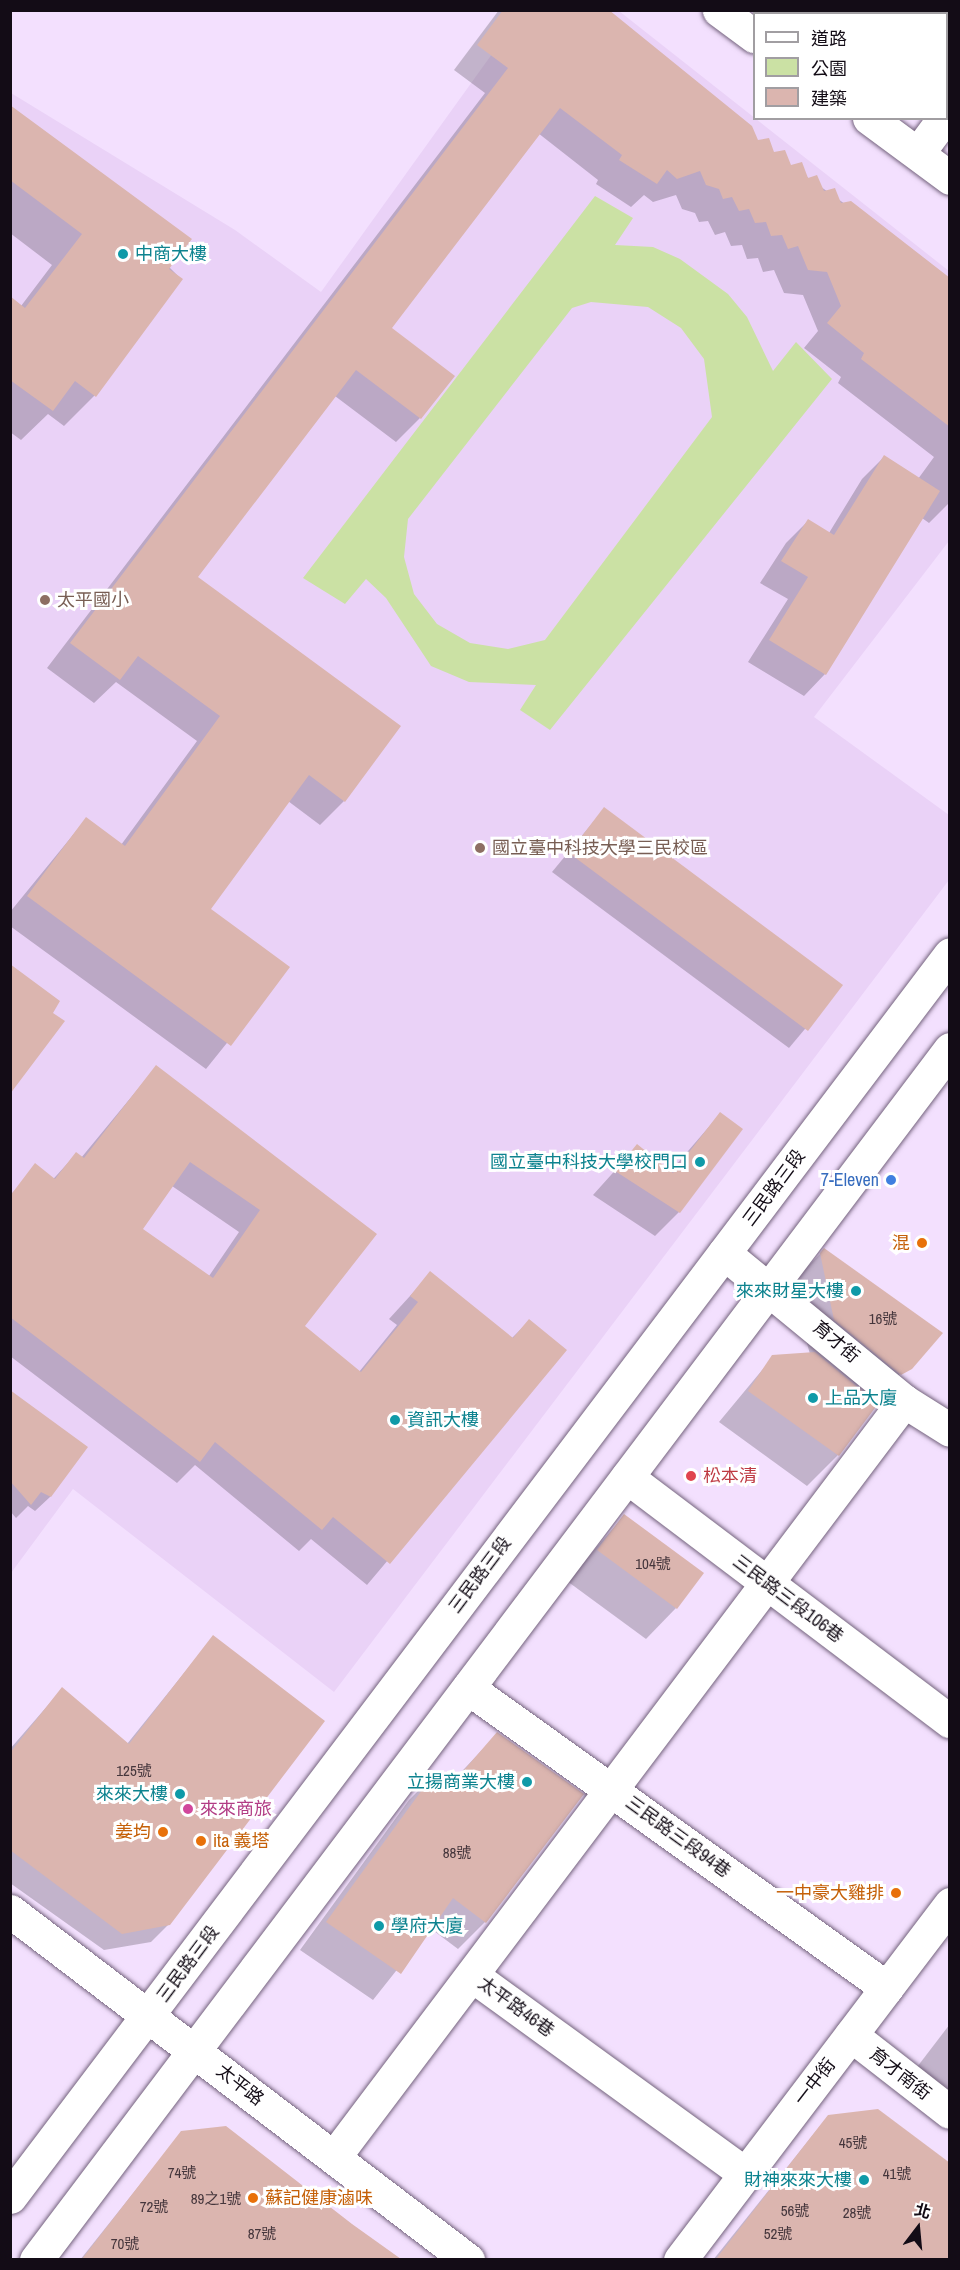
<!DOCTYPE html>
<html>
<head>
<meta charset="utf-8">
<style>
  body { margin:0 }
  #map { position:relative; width:960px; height:2270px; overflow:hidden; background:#f3e0fe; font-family:"Archivo Narrow","Noto Sans TC",sans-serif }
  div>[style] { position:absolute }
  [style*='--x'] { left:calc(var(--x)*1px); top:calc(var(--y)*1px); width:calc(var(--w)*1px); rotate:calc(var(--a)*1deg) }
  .built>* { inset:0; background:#ead2f7 }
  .green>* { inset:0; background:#cbe1a4 }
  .shadow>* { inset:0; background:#0003 }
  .building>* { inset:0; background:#dbb5af }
  .roads { filter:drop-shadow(0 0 2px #74637d) drop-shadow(0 0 2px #74637d) }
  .street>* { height:33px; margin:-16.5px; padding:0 16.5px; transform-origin:16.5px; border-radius:16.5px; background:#fff }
  .secondary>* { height:33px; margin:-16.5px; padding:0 16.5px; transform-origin:16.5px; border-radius:16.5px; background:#fff }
  .dots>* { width:16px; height:16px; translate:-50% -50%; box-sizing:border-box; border:3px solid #fff; border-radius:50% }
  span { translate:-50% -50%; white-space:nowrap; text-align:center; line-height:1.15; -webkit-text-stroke:6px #fff; paint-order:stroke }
  .number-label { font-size:15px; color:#45363c }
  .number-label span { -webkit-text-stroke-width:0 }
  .culture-label { font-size:18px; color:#0d838f }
  .left { translate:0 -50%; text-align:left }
  .right { translate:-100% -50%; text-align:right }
  .education-label { font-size:18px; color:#785e54 }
  .shop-label { font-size:18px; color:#366cbe }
  .street-label { font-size:18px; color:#130c16 }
  .food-label { font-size:18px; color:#c56008 }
  .health-label { font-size:18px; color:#be3a42 }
  .hotel-label { font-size:18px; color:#b23c85 }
  .frame { position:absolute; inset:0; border:12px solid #130c16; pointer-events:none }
  .legend { position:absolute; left:753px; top:12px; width:195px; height:108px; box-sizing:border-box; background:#fff; border:2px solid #a19ea2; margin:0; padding:8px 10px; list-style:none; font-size:18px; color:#130c16 }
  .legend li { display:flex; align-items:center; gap:12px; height:30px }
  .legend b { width:30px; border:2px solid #a19ea2 }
  .north { position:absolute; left:888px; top:2198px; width:60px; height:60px; -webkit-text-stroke:4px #fff; paint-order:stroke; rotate:16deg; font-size:16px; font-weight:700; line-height:24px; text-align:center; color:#130c16 }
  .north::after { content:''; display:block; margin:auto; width:21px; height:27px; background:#130c16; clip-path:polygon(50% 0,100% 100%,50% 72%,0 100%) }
</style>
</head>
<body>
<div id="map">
  <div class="built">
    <div style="clip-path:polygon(523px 11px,619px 11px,949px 271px,949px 541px,814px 717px,949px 815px,949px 880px,334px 1692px,73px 1489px,11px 1573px,11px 93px,235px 230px,321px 292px)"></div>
    <div style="clip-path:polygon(749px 11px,949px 11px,949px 46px,947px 50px,946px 14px)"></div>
  </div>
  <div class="green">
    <div style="clip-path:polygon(evenodd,595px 196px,633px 218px,615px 245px,653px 247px,680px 259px,728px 294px,747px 317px,773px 371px,796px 342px,832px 379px,550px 730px,520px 710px,536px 685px,469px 682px,431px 666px,386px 598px,366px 579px,345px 604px,303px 578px,595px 196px,591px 302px,648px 307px,681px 328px,704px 359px,712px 417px,545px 640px,508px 649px,470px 643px,437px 624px,414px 594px,404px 557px,408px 519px,572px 308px,591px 302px)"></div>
  </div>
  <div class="shadow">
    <div style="clip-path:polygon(499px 10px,606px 10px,758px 142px,950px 279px,950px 502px,929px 523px,922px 518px,825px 674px,804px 696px,748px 662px,788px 599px,760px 583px,786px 543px,808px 521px,829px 533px,862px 479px,884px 457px,918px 479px,934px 457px,838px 383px,841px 377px,804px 348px,818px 331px,803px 295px,784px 293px,774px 270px,763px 272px,758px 258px,747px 259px,742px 245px,731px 246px,725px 232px,715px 235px,708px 221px,699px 222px,695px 213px,682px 209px,676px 195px,653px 202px,644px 195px,631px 207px,596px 184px,598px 180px,538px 133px,389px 328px,453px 376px,420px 418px,396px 442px,335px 396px,196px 578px,344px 801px,320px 825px,288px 801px,208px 909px,288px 967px,206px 1069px,10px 926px,10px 912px,86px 819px,121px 845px,197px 741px,116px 682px,94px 703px,47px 668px,485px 93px,454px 70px)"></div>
    <div style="clip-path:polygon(836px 10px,950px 10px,950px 20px,946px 24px,946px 14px)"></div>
    <div style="clip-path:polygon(10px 107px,181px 279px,94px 396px,64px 426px,48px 414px,21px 440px,10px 432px,10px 298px,21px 306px,52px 265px,10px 233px)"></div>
    <div style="clip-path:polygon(604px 809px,841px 986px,789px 1048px,552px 872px)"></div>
    <div style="clip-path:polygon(evenodd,156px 1067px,375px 1234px,303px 1327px,359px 1372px,397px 1325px,389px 1319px,431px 1273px,511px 1339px,529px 1321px,565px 1350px,367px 1585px,311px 1539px,299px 1551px,195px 1465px,177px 1483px,10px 1356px,10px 1195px,22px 1184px,46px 1187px,76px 1154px,81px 1158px,156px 1067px,172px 1186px,239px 1232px,209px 1276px,141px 1230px,172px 1186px)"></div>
    <div style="clip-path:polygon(720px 1114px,679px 1212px,655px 1236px,593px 1195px,637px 1146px,669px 1173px)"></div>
    <div style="clip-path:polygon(824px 1250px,941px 1333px,873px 1401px,876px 1404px,838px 1455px,807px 1486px,719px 1422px,773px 1357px,810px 1354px,790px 1284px)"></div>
    <div style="clip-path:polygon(10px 1392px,86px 1447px,50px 1497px,35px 1511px,28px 1506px,16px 1518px,10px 1511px)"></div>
    <div style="clip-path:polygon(624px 1516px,676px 1608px,646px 1639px,567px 1581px)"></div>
    <div style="clip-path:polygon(213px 1637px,169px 1924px,151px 1942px,104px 1950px,10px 1883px,10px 1749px,62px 1689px,127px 1744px)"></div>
    <div style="clip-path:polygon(497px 1734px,485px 1922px,458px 1949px,430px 1928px,373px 2000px,300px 1950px,409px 1800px,435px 1774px,450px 1784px)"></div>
    <div style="clip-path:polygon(950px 2024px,950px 2098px,914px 2071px)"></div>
    <div style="clip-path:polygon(828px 2116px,950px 2164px,950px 2260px,713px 2260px)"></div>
    <div style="clip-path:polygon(225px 2128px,397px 2260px,80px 2260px,181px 2133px)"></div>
  </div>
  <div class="building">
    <div style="clip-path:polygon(503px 10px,609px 10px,752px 126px,758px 140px,769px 138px,774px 152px,785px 150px,791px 165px,802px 162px,808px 178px,817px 175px,824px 191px,835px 188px,841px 203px,851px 201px,950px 278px,950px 427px,861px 359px,864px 353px,827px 323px,841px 306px,827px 272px,808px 270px,798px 246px,788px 249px,782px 235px,771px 236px,766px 222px,755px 223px,749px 209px,739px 211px,732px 197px,723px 199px,719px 189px,706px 185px,700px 171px,677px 179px,667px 170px,657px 184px,619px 160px,622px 155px,560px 108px,392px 328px,455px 376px,421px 419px,356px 370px,198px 577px,401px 726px,345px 802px,309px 775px,211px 909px,290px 967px,231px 1046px,27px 896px,86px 817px,125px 846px,220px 716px,138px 656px,120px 680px,70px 643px,508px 68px,477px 45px)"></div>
    <div style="clip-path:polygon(10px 105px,192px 239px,169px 269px,183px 279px,96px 397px,75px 381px,53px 411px,10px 380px,10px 296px,25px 308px,82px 234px,10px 180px)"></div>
    <div style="clip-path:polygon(884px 455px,940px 491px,826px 675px,769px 640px,808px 577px,781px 561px,808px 519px,834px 535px)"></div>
    <div style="clip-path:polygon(604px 807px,843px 985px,808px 1031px,569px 853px)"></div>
    <div style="clip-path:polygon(10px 964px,60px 1001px,53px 1013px,65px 1021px,10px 1094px)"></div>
    <div style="clip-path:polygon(evenodd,156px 1065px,377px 1234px,305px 1326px,361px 1372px,418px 1302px,410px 1296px,430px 1271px,513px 1338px,529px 1319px,567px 1350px,390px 1564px,333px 1517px,322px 1530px,215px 1442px,200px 1462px,10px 1317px,10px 1196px,35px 1163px,55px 1179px,76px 1152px,84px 1158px,156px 1065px,190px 1162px,260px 1210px,213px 1278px,143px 1229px,190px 1162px)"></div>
    <div style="clip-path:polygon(720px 1112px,743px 1129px,680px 1213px,615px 1171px,637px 1144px,673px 1173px)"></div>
    <div style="clip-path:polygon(824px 1248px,943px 1333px,912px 1369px,901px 1375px,834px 1320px,820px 1253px)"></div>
    <div style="clip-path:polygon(815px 1352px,878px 1404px,839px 1456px,748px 1391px,772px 1355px)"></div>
    <div style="clip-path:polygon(10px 1390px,88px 1447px,51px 1497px,41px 1492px,31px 1505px,10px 1481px)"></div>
    <div style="clip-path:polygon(624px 1514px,704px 1573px,677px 1609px,597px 1550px)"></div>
    <div style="clip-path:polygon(213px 1635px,325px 1721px,170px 1925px,122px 1934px,10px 1850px,10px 1753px,62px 1687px,129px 1744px)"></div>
    <div style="clip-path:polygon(497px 1732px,584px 1794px,486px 1923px,453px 1898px,401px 1974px,326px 1922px,435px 1772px,452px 1784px)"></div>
    <div style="clip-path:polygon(878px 2109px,950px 2163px,950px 2259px,716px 2259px,828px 2115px)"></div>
    <div style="clip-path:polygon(226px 2126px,352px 2224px,401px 2259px,82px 2259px,181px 2131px)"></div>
  </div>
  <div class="roads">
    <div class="street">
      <div style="--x:719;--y:10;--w:44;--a:36.6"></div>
      <div style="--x:869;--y:118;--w:101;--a:36.5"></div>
      <div style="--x:918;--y:153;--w:44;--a:-53.4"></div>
      <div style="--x:724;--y:1253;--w:233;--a:39.4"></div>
      <div style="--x:904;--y:1401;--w:54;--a:32.2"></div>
      <div style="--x:627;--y:1477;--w:405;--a:37.1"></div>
      <div style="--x:468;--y:1688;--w:515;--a:35.6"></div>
      <div style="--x:10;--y:1911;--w:576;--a:37.31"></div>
      <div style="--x:473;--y:1976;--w:335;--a:36"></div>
      <div style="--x:851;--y:2035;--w:125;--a:37.9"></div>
      <div style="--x:334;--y:2157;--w:947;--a:-52.98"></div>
    </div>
    <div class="secondary">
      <div style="--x:10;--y:2197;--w:1558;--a:-52.9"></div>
      <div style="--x:36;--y:2260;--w:1517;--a:-52.96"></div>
      <div style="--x:680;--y:2260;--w:447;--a:-52.8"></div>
    </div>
  </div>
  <div class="dots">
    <div style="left:123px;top:254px;background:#0f9aa8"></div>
    <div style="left:45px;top:600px;background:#8d6e63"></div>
    <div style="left:480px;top:848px;background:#8d6e63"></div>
    <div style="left:700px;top:1162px;background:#0f9aa8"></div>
    <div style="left:891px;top:1180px;background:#3f7fe0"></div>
    <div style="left:922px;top:1243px;background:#e8710a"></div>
    <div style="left:856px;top:1291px;background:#0f9aa8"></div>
    <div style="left:813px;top:1398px;background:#0f9aa8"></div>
    <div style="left:395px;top:1420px;background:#0f9aa8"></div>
    <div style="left:691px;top:1476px;background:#e0444e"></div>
    <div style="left:527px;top:1782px;background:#0f9aa8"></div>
    <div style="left:180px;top:1794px;background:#0f9aa8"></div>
    <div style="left:188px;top:1809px;background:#d1479c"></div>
    <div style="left:163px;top:1832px;background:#e8710a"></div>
    <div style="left:201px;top:1841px;background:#e8710a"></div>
    <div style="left:896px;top:1893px;background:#e8710a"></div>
    <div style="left:379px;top:1926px;background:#0f9aa8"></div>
    <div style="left:864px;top:2180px;background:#0f9aa8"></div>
    <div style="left:253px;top:2198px;background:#e8710a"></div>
  </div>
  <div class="number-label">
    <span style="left:883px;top:1319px">16號</span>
    <span style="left:653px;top:1564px">104號</span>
    <span style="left:134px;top:1771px">125號</span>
    <span style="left:457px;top:1853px">88號</span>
    <span style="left:853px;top:2143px">45號</span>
    <span style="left:182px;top:2173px">74號</span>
    <span style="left:897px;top:2174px">41號</span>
    <span style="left:216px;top:2199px">89之1號</span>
    <span style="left:154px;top:2207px">72號</span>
    <span style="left:795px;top:2211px">56號</span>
    <span style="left:857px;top:2213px">28號</span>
    <span style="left:262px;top:2234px">87號</span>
    <span style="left:778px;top:2234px">52號</span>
    <span style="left:125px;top:2244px">70號</span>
  </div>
  <div class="culture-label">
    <span class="left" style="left:135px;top:254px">中商大樓</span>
    <span class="right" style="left:688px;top:1162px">國立臺中科技大學校門口</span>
    <span class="right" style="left:844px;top:1291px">來來財星大樓</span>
    <span class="left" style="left:825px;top:1398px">上品大廈</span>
    <span class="left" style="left:407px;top:1420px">資訊大樓</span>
    <span class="right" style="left:515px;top:1782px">立揚商業大樓</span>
    <span class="right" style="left:168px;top:1794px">來來大樓</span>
    <span class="left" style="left:391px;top:1926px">學府大廈</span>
    <span class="right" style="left:852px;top:2180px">財神來來大樓</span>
  </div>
  <div class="education-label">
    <span class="left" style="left:57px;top:600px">太平國小</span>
    <span class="left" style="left:492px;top:848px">國立臺中科技大學三民校區</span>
  </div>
  <div class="shop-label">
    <span class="right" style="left:879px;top:1180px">7-Eleven</span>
  </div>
  <div class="street-label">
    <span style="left:774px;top:1188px;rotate:-53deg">三民路三段</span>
    <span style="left:836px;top:1342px;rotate:40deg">育才街</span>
    <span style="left:480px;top:1575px;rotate:-53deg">三民路三段</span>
    <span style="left:788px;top:1599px;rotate:37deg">三民路三段106巷</span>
    <span style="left:678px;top:1837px;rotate:36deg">三民路三段94巷</span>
    <span style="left:188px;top:1964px;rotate:-53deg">三民路三段</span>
    <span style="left:516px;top:2007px;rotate:36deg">太平路46巷</span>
    <span style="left:900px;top:2074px;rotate:38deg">育才南街</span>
    <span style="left:815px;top:2082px;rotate:-52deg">一中街</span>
    <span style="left:240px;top:2085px;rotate:38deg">太平路</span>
  </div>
  <div class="food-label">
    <span class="right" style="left:910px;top:1243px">混</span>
    <span class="right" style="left:151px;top:1832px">姜均</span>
    <span class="left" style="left:213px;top:1841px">ita 義塔</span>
    <span class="right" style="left:884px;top:1893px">一中豪大雞排</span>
    <span class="left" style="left:265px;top:2198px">蘇記健康滷味</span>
  </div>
  <div class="health-label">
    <span class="left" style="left:703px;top:1476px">松本清</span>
  </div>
  <div class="hotel-label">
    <span class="left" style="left:200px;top:1809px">來來商旅</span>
  </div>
  <div class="frame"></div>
  <ul class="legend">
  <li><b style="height:8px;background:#fff"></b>道路</li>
  <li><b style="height:16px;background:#cbe1a4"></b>公園</li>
  <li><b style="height:16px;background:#dbb5af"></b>建築</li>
  </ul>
  <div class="north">北</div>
</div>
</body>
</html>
